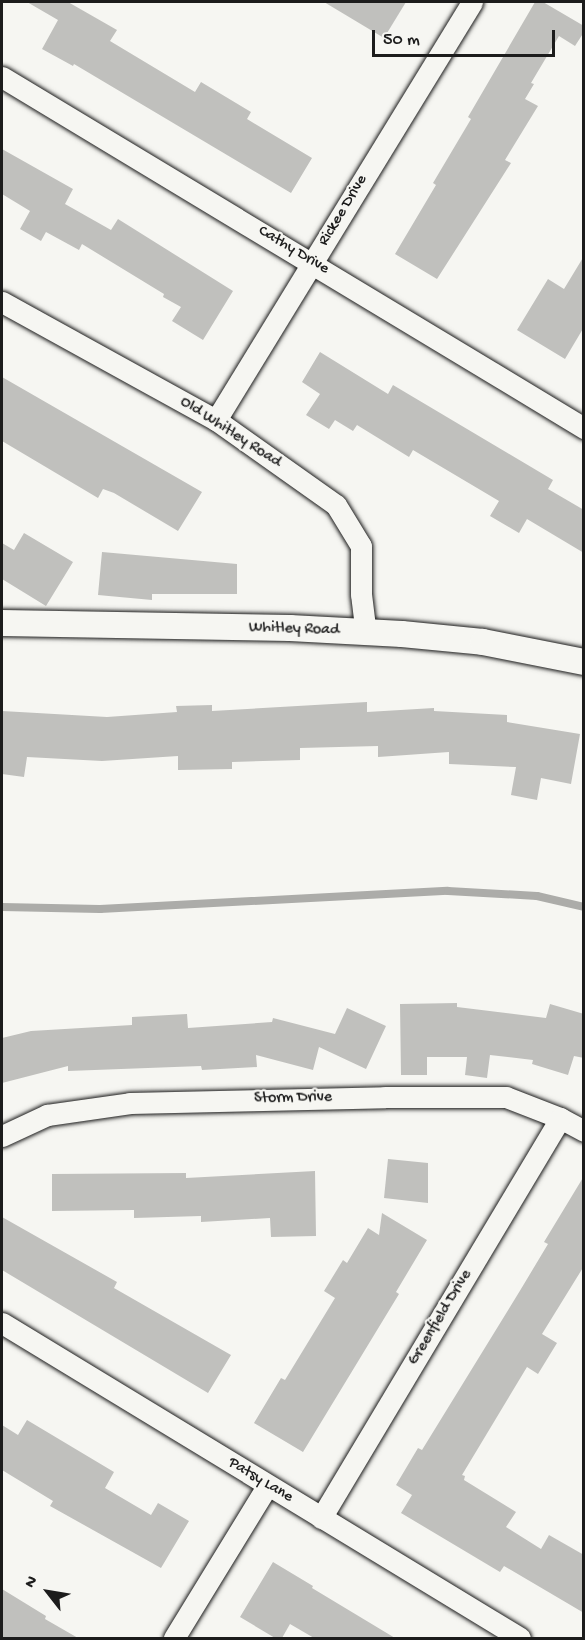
<!DOCTYPE html>
<html>
<head>
<meta charset="utf-8">
<style>
  body { margin:0 }
  #map { position:relative; width:585px; height:1640px; overflow:hidden; background:#f6f6f2; font-family:"Gochi Hand",sans-serif }
  div>[style] { position:absolute }
  [style*='--x'] { left:calc(var(--x)*1px); top:calc(var(--y)*1px); width:calc(var(--w)*1px); rotate:calc(var(--a)*1deg) }
  .stream>* { height:8px; margin:-4px; padding:0 4px; transform-origin:4px; border-radius:4px; background:#acaca9 }
  .building>* { inset:0; background:#c0c0bd }
  .roads { filter:drop-shadow(0 0 2px #1c1c1c) drop-shadow(0 0 2px #1c1c1c) }
  .minor>* { height:21px; margin:-10.5px; padding:0 10.5px; transform-origin:10.5px; border-radius:10.5px; background:#f6f6f2 }
  .tertiary>* { height:26px; margin:-13px; padding:0 13px; transform-origin:13px; border-radius:13px; background:#f6f6f2 }
  span { translate:-50% -50%; white-space:nowrap; text-align:center; line-height:1.15; -webkit-text-stroke:4.5px #f6f6f2; paint-order:stroke }
  .street-label { font-size:16px; color:#1c1c1c }
  .frame { position:absolute; inset:0; border:3px solid #1c1c1c; pointer-events:none }
  .north { position:absolute; left:18px; top:1562px; width:60px; height:60px; -webkit-text-stroke:4px #f6f6f2; paint-order:stroke; rotate:301deg; font-size:16px; font-weight:700; line-height:24px; text-align:center; color:#1c1c1c }
  .north::after { content:''; display:block; margin:auto; width:21px; height:27px; background:#1c1c1c; clip-path:polygon(50% 0,100% 100%,50% 72%,0 100%) }
  .scale { position:absolute; left:372px; top:30px; width:183px; height:27px; box-sizing:border-box; border:3px solid #1c1c1c; border-top:0; padding-left:8px; font-size:18px; line-height:21px; white-space:nowrap; color:#1c1c1c; -webkit-text-stroke:4px #f6f6f2; paint-order:stroke }
</style>
</head>
<body>
<div id="map">
  <div class="stream">
    <div style="--x:2;--y:907;--w:98;--a:1.2"></div>
    <div style="--x:100;--y:909;--w:348;--a:-3"></div>
    <div style="--x:448;--y:891;--w:89;--a:3.2"></div>
    <div style="--x:537;--y:896;--w:48;--a:13.2"></div>
  </div>
  <div class="building">
    <div style="clip-path:polygon(27px 2px,68px 2px,117px 30px,110px 41px,195px 92px,201px 82px,251px 112px,247px 119px,312px 158px,291px 193px,74px 64px,73px 66px,42px 49px,58px 20px)"></div>
    <div style="clip-path:polygon(324px 2px,406px 2px,384px 38px)"></div>
    <div style="clip-path:polygon(535px 2px,543px 2px,584px 26px,584px 32px,575px 46px,559px 36px,531px 83px,534px 84px,525px 99px,538px 106px,505px 160px,511px 163px,437px 279px,395px 254px,436px 185px,433px 183px,471px 119px,468px 117px)"></div>
    <div style="clip-path:polygon(2px 149px,73px 189px,65px 204px,111px 230px,118px 219px,233px 291px,203px 340px,172px 321px,181px 307px,163px 297px,164px 294px,82px 244px,79px 250px,46px 232px,41px 241px,20px 229px,30px 211px,2px 194px)"></div>
    <div style="clip-path:polygon(584px 256px,584px 327px,565px 359px,517px 330px,548px 279px,564px 289px)"></div>
    <div style="clip-path:polygon(320px 352px,388px 394px,393px 385px,553px 480px,548px 489px,584px 510px,584px 553px,527px 519px,519px 533px,490px 516px,499px 501px,413px 450px,409px 457px,357px 425px,353px 431px,335px 420px,329px 429px,306px 415px,320px 394px,302px 382px)"></div>
    <div style="clip-path:polygon(2px 377px,202px 492px,178px 531px,114px 493px,103px 489px,98px 498px,2px 441px)"></div>
    <div style="clip-path:polygon(24px 533px,73px 562px,46px 606px,2px 579px,2px 543px,14px 550px)"></div>
    <div style="clip-path:polygon(102px 552px,237px 564px,237px 594px,152px 594px,152px 600px,98px 595px)"></div>
    <div style="clip-path:polygon(367px 702px,367px 712px,434px 708px,434px 711px,507px 715px,507px 722px,580px 734px,571px 784px,541px 778px,537px 800px,511px 795px,516px 767px,449px 764px,449px 752px,378px 757px,378px 746px,300px 748px,300px 760px,232px 762px,232px 769px,178px 770px,178px 756px,102px 761px,27px 757px,24px 777px,2px 774px,2px 711px,107px 717px,177px 712px,176px 706px,212px 705px,212px 711px)"></div>
    <div style="clip-path:polygon(457px 1003px,457px 1007px,546px 1018px,550px 1004px,584px 1014px,584px 1058px,574px 1056px,568px 1075px,532px 1064px,533px 1060px,490px 1055px,487px 1078px,465px 1075px,467px 1057px,427px 1057px,427px 1075px,401px 1075px,400px 1004px)"></div>
    <div style="clip-path:polygon(347px 1008px,386px 1026px,366px 1069px,319px 1047px,313px 1070px,256px 1055px,257px 1067px,202px 1070px,201px 1066px,68px 1071px,68px 1066px,2px 1083px,2px 1038px,31px 1031px,132px 1025px,132px 1017px,187px 1014px,188px 1028px,272px 1022px,273px 1018px,335px 1034px)"></div>
    <div style="clip-path:polygon(388px 1159px,428px 1163px,428px 1203px,384px 1198px)"></div>
    <div style="clip-path:polygon(315px 1171px,316px 1236px,271px 1237px,270px 1218px,201px 1222px,201px 1216px,134px 1218px,134px 1210px,52px 1211px,52px 1174px,186px 1173px,186px 1178px)"></div>
    <div style="clip-path:polygon(584px 1176px,584px 1266px,542px 1334px,557px 1343px,538px 1374px,527px 1367px,462px 1475px,465px 1476px,464px 1480px,516px 1512px,506px 1527px,541px 1549px,549px 1535px,584px 1555px,584px 1613px,504px 1566px,500px 1572px,401px 1513px,412px 1495px,396px 1485px,418px 1448px,422px 1450px,521px 1289px,548px 1244px,544px 1242px)"></div>
    <div style="clip-path:polygon(382px 1213px,427px 1240px,396px 1292px,399px 1294px,303px 1452px,254px 1423px,281px 1378px,285px 1380px,335px 1298px,324px 1291px,343px 1260px,347px 1263px,368px 1228px,379px 1235px)"></div>
    <div style="clip-path:polygon(2px 1217px,117px 1282px,114px 1288px,231px 1355px,208px 1393px,2px 1270px)"></div>
    <div style="clip-path:polygon(27px 1420px,114px 1472px,105px 1488px,151px 1515px,158px 1503px,189px 1521px,161px 1568px,50px 1506px,53px 1501px,2px 1470px,2px 1425px,18px 1435px)"></div>
    <div style="clip-path:polygon(273px 1562px,313px 1586px,312px 1588px,395px 1638px,314px 1638px,290px 1624px,282px 1638px,275px 1638px,240px 1617px)"></div>
    <div style="clip-path:polygon(2px 1589px,46px 1616px,45px 1619px,78px 1638px,2px 1638px)"></div>
  </div>
  <div class="roads">
    <div class="minor">
      <div style="--x:2;--y:77;--w:680;--a:31.09"></div>
      <div style="--x:2;--y:302;--w:244;--a:28.9"></div>
      <div style="--x:216;--y:420;--w:147;--a:35.3"></div>
      <div style="--x:336;--y:505;--w:48;--a:58.6"></div>
      <div style="--x:361;--y:546;--w:48;--a:90"></div>
      <div style="--x:361;--y:594;--w:39;--a:83"></div>
      <div style="--x:216;--y:420;--w:490;--a:-58.5"></div>
      <div style="--x:2;--y:1136;--w:50;--a:-25"></div>
      <div style="--x:47;--y:1115;--w:84;--a:-8.2"></div>
      <div style="--x:130;--y:1103;--w:255;--a:-1.3"></div>
      <div style="--x:385;--y:1097;--w:121;--a:0"></div>
      <div style="--x:506;--y:1097;--w:58;--a:21.3"></div>
      <div style="--x:560;--y:1118;--w:27;--a:28"></div>
      <div style="--x:2;--y:1323;--w:606;--a:31.3"></div>
      <div style="--x:321;--y:1518;--w:466;--a:-59.1"></div>
      <div style="--x:174;--y:1638;--w:178;--a:-58.5"></div>
    </div>
    <div class="tertiary">
      <div style="--x:2;--y:623;--w:288;--a:1"></div>
      <div style="--x:290;--y:628;--w:112;--a:3.1"></div>
      <div style="--x:402;--y:634;--w:81;--a:5.6"></div>
      <div style="--x:483;--y:642;--w:103;--a:11.2"></div>
    </div>
  </div>
  <div class="street-label">
    <span style="left:344px;top:211px;rotate:-59deg">Rickee Drive</span>
    <span style="left:293px;top:251px;rotate:31deg">Cathy Drive</span>
    <span style="left:230px;top:433px;rotate:33deg">Old Whitley Road</span>
    <span style="left:294px;top:630px;rotate:2deg">Whitley Road</span>
    <span style="left:293px;top:1099px;rotate:-1deg">Storm Drive</span>
    <span style="left:441px;top:1318px;rotate:-59deg">Greenfield Drive</span>
    <span style="left:260px;top:1481px;rotate:31deg">Patsy Lane</span>
  </div>
  <div class="frame"></div>
  <div class="north">N</div>
  <div class="scale">50 m</div>
</div>
</body>
</html>
